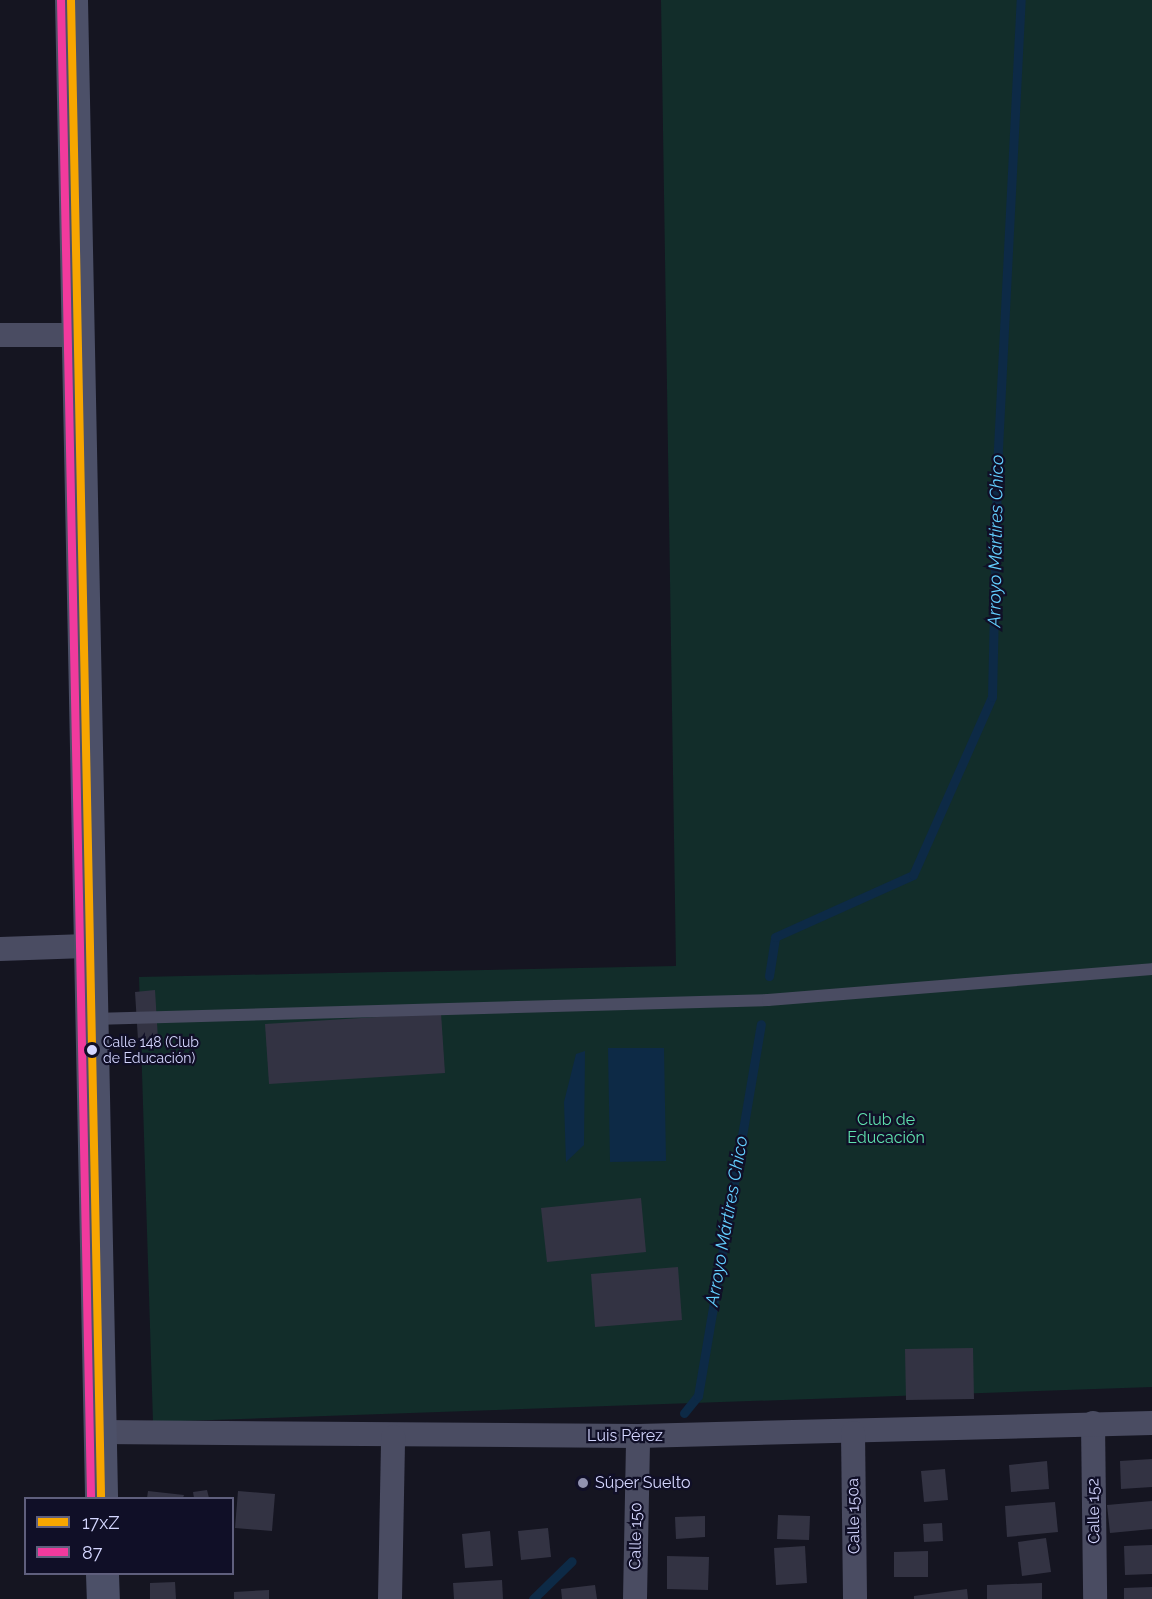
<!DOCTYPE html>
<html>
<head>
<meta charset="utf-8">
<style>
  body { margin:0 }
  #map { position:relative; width:1152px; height:1599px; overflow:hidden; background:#151521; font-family:Raleway,sans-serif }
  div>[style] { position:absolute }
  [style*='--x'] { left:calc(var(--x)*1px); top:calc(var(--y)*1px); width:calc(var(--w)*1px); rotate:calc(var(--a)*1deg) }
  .green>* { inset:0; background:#122d2a }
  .water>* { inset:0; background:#0d2a46 }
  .stream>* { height:9px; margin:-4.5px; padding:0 4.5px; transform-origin:4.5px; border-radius:4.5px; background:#0d2a46 }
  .building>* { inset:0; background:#333343 }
  .lane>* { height:12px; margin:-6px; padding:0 6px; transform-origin:6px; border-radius:6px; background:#4a4c62 }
  .street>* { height:24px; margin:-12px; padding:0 12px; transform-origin:12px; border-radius:12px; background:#4a4c62 }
  .secondary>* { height:33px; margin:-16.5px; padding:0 16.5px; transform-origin:16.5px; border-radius:16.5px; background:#4c5068 }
  .bus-1>* { height:8px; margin:-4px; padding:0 4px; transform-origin:4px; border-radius:4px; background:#f7a600 }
  .bus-2>* { height:8px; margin:-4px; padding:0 4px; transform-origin:4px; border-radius:4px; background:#f13a9d }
  .dots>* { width:16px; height:16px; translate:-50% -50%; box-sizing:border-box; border:3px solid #100f27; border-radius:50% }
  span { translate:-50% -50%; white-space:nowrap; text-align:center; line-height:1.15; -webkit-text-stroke:4.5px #100f27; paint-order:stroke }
  .bus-label { font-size:14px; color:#d5d7ff }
  .left { translate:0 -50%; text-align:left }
  .park-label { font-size:16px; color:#5fe1ad }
  .street-label { font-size:16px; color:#d5d7ff }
  .poi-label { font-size:16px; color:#d5d7ff }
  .water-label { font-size:18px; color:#63cfff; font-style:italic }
  .legend { position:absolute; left:24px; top:1497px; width:210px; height:78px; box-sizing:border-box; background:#100f27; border:2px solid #5f5f7d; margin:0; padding:8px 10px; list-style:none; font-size:18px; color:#d5d7ff }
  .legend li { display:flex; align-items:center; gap:12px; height:30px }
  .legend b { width:30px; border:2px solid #5f5f7d }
</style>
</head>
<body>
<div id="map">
  <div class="green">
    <div style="clip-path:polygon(661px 0,1152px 0,1152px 1387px,153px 1422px,139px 977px,676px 966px)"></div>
  </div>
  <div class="water">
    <div style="clip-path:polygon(608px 1048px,664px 1048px,666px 1161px,610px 1162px)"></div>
    <div style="clip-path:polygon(585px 1051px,584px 1145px,566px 1162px,564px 1102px,576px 1054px)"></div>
  </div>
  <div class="stream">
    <div style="--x:769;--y:976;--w:39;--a:-81"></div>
    <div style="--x:775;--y:937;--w:151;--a:-24.2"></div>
    <div style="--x:913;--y:875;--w:195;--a:-66.1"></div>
    <div style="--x:992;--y:697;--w:229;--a:-88.7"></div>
    <div style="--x:997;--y:468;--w:469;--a:-87.1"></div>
    <div style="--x:684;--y:1413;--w:22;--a:-51"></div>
    <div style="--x:698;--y:1396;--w:377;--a:-80.4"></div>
    <div style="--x:533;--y:1599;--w:54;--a:-44.3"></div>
  </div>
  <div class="building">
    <div style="clip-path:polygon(155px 990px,158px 1039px,138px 1040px,135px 992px)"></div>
    <div style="clip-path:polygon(441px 1013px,445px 1073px,269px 1084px,265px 1024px)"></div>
    <div style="clip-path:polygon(641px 1198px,646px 1252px,547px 1262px,541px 1208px)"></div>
    <div style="clip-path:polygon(678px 1267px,682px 1320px,595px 1327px,591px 1274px)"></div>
    <div style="clip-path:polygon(973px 1348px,974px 1399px,906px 1400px,905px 1349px)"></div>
    <div style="clip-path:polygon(1152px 1459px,1152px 1487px,1121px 1489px,1120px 1461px)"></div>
    <div style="clip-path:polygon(1047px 1461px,1049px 1489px,1011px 1492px,1009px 1465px)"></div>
    <div style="clip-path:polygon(945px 1469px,948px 1500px,924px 1502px,921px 1471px)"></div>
    <div style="clip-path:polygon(207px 1490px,209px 1498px,194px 1498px,193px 1492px)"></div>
    <div style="clip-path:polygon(148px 1491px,184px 1495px,183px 1498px,147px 1498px)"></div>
    <div style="clip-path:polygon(238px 1491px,275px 1494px,272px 1531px,235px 1528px)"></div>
    <div style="clip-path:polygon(1152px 1501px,1152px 1529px,1110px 1533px,1107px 1505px)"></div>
    <div style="clip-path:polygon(1055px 1502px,1058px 1532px,1007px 1537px,1005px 1506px)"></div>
    <div style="clip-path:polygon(778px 1515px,810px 1516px,809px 1540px,777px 1539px)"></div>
    <div style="clip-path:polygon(705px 1516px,705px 1537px,676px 1539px,675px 1517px)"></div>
    <div style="clip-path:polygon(942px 1523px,943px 1541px,924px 1542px,923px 1524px)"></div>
    <div style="clip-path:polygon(548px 1528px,551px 1557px,521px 1560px,518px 1531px)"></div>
    <div style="clip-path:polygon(490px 1531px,493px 1566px,465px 1568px,462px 1534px)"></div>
    <div style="clip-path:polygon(1046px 1538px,1051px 1572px,1022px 1576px,1018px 1542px)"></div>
    <div style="clip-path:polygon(1152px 1545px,1152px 1574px,1125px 1575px,1124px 1546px)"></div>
    <div style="clip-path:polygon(805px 1546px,807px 1583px,776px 1585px,774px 1548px)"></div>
    <div style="clip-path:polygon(928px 1551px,928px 1577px,894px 1577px,894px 1552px)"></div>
    <div style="clip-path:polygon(667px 1556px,709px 1557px,708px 1590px,667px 1589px)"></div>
    <div style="clip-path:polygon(502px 1580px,503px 1599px,454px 1599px,453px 1583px)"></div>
    <div style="clip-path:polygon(175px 1582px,176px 1599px,150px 1599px,150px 1583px)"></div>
    <div style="clip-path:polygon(1042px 1583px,1042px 1599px,987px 1599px,987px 1585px)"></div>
    <div style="clip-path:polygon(595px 1585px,597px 1599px,562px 1599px,561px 1589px)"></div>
    <div style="clip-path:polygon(1152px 1587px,1152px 1599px,1124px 1599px,1124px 1588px)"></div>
    <div style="clip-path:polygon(967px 1589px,968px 1599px,914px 1599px,914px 1596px)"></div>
    <div style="clip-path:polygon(269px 1590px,269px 1599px,234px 1599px,234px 1592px)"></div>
  </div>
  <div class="lane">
    <div style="--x:93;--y:1019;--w:675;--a:-1.61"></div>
    <div style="--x:768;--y:1000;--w:385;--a:-4.6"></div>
  </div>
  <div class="street">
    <div style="--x:0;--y:335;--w:75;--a:0"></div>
    <div style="--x:0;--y:949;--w:86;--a:-2"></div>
    <div style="--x:1093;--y:1423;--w:176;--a:89.3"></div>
    <div style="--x:99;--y:1432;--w:539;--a:0.43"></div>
    <div style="--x:638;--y:1436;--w:514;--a:-1.45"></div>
    <div style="--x:853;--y:1433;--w:166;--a:89.3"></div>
    <div style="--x:390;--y:1599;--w:162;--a:-88.9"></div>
    <div style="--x:635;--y:1599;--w:163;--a:-88.9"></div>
  </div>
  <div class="secondary">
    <div style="--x:71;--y:0;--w:1498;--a:88.85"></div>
    <div style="--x:102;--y:1574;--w:25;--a:88"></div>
  </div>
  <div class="bus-1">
    <div style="--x:71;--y:0;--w:1498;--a:88.85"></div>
  </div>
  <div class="bus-2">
    <div style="--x:61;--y:0;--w:1498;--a:88.85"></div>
  </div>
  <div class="dots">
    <div style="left:92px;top:1050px;background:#d5d7ff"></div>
    <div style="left:583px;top:1483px;background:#9293b1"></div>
  </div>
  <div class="bus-label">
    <span class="left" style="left:103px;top:1050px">Calle 148 (Club<br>de Educación)</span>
  </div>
  <div class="park-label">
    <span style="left:886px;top:1129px">Club de<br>Educación</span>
  </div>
  <div class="street-label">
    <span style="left:625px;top:1436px">Luis Pérez</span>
    <span style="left:1094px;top:1511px;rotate:-91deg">Calle 152</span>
    <span style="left:854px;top:1516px;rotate:-91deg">Calle 150a</span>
    <span style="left:636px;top:1536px;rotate:-89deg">Calle 150</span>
  </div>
  <div class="poi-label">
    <span class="left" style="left:595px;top:1483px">Súper Suelto</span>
  </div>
  <div class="water-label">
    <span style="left:996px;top:541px;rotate:-89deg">Arroyo Mártires Chico</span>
    <span style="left:727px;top:1221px;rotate:-80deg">Arroyo Mártires Chico</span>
  </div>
  <ul class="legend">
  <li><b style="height:8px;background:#f7a600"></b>17xZ</li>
  <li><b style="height:8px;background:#f13a9d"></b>87</li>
  </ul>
</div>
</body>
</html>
